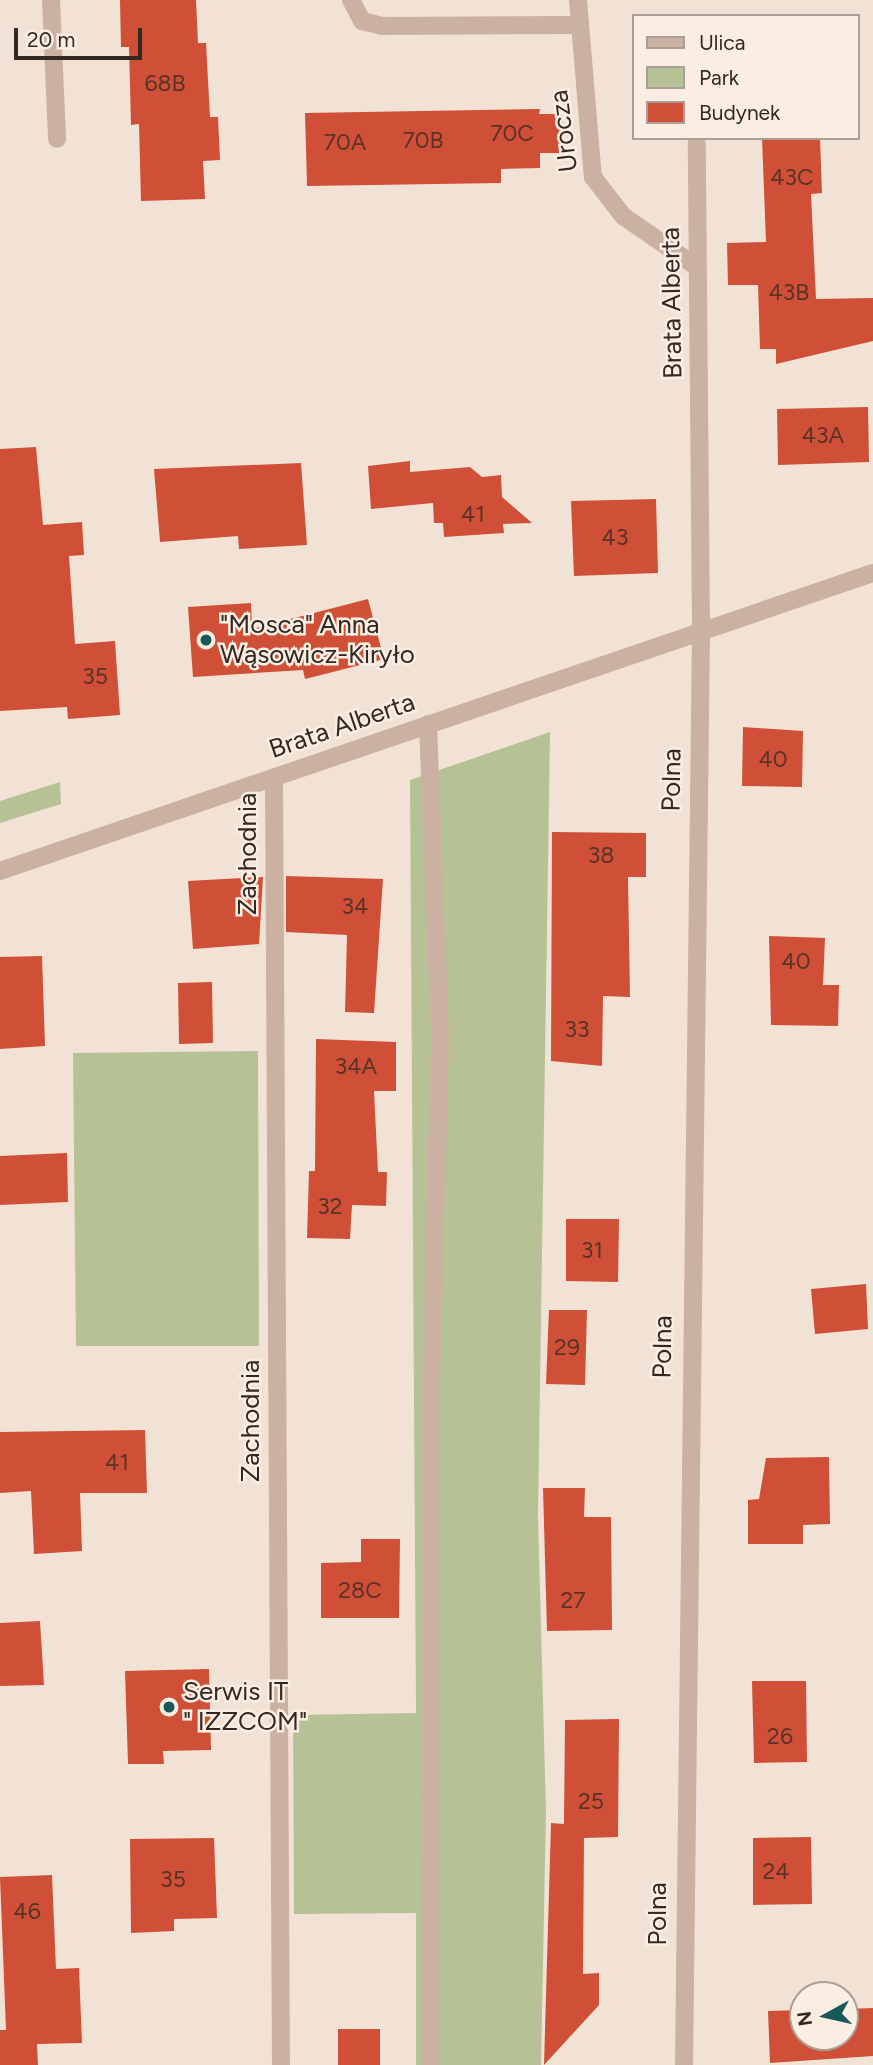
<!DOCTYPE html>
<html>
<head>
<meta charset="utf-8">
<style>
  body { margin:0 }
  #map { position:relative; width:873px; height:2065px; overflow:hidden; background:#f2e2d5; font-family:Figtree,sans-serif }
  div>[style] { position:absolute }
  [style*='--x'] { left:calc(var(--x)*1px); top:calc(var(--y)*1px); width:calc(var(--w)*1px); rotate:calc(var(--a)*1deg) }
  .green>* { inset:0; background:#b6c295 }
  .building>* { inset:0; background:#cf5036 }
  .lane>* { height:18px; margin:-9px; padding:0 9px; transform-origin:9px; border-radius:9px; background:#cbb1a1 }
  .street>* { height:18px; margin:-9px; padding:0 9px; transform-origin:9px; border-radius:9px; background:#cbb1a1 }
  .dots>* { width:19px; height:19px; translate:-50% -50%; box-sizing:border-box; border:4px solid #faede2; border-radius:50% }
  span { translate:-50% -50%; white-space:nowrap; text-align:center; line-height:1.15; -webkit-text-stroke:5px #faede2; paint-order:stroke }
  .number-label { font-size:23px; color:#5b3228 }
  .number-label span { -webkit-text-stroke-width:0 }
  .street-label { font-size:26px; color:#342824 }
  .poi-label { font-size:26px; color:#342824 }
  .left { translate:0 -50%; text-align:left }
  .legend { position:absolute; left:632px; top:14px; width:228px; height:126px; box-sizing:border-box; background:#faede2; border:2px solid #ab9e96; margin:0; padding:9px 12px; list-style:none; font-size:21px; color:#342824 }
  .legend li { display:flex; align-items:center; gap:14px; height:35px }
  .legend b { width:35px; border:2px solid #ab9e96 }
  .north { position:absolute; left:789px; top:1981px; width:70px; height:70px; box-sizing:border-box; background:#faede2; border:2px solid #ab9e96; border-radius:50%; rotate:262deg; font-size:19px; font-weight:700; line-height:28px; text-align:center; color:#342824 }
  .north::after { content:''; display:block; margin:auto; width:24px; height:32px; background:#175858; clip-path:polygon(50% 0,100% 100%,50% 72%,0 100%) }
  .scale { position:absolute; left:14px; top:28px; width:128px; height:32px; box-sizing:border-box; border:4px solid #342824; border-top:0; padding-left:9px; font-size:21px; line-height:24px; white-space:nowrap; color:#342824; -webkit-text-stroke:5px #faede2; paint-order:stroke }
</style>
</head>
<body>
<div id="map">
  <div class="green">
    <div style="clip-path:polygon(550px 732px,538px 1517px,546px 1811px,541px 2065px,416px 2065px,416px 1913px,294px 1914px,293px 1715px,416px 1713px,410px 780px)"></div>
    <div style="clip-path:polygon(60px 782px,61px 804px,0 823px,0 801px)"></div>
    <div style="clip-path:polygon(258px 1051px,259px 1346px,76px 1346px,73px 1053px)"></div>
  </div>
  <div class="building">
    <div style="clip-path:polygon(120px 0,196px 0,198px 43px,206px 43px,210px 117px,218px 117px,220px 160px,203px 161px,205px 199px,141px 201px,139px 124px,131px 125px,129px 47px,121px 47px)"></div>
    <div style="clip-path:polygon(540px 109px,539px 114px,562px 114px,563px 153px,540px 153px,540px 168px,501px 169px,501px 183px,307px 186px,305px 113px)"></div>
    <div style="clip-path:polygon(762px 138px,820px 138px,822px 193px,811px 194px,816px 299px,873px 298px,873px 341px,776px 364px,776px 349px,760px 349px,758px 285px,728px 285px,727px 243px,766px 242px)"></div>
    <div style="clip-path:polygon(868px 407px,869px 462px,778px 465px,777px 409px)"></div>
    <div style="clip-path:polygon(36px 447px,43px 525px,82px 522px,84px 555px,69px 556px,75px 644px,115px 641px,120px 715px,68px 719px,67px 707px,0 711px,0 449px)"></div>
    <div style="clip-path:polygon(410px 461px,410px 472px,470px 467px,482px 477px,501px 475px,502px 497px,532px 523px,503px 524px,504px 533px,444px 537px,443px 523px,434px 523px,433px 503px,371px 509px,368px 466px)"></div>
    <div style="clip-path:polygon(301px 463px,307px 545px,239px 549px,238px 536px,160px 542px,154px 469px)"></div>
    <div style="clip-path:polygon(656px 499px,658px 573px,574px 576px,571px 501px)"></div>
    <div style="clip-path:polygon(368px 599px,384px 659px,305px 679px,303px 670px,193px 677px,188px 607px,251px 603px,252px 629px)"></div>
    <div style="clip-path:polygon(743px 727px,803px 731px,802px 787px,742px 786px)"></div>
    <div style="clip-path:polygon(552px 832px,646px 833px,646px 877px,628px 877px,630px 997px,603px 996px,602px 1066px,551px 1061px)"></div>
    <div style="clip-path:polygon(286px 876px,383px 879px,374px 1013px,345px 1012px,347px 935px,286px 932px)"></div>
    <div style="clip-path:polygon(263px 877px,259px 944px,193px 949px,188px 881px)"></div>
    <div style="clip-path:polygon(769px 936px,825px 938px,823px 985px,839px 985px,838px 1026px,771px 1025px)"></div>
    <div style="clip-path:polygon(42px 956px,45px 1046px,0 1049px,0 957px)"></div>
    <div style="clip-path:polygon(212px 982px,213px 1043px,179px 1044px,178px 983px)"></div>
    <div style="clip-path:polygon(316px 1039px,396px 1042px,396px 1091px,374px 1091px,378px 1172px,387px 1172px,386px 1206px,352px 1205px,350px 1239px,307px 1238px,309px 1171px,315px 1171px)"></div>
    <div style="clip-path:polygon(67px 1153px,68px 1202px,0 1205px,0 1156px)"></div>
    <div style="clip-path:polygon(566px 1219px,619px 1219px,618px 1282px,566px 1281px)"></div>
    <div style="clip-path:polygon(866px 1284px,868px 1329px,815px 1334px,811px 1289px)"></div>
    <div style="clip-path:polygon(549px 1310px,587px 1310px,585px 1385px,546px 1384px)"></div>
    <div style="clip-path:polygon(145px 1430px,147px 1493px,80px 1493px,82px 1551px,34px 1554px,31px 1491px,0 1493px,0 1432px)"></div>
    <div style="clip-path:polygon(829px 1457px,830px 1524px,803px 1525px,803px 1544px,748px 1544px,748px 1500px,759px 1499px,766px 1458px)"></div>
    <div style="clip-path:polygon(543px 1488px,585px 1488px,584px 1517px,611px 1517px,612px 1630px,547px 1631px)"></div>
    <div style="clip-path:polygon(361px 1539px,400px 1539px,399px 1618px,321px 1618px,321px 1563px,361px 1562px)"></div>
    <div style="clip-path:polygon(40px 1621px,44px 1685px,0 1686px,0 1623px)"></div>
    <div style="clip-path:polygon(209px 1669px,211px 1750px,163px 1751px,164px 1764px,128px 1764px,125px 1671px)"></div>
    <div style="clip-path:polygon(752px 1681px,806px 1681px,807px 1762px,754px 1763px)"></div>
    <div style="clip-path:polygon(619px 1719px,618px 1837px,584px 1838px,583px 1974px,599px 1973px,599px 2005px,544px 2065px,551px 1823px,564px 1824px,565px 1720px)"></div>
    <div style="clip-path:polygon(811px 1837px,812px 1904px,753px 1905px,753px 1838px)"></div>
    <div style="clip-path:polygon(214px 1838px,217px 1918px,174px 1919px,174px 1931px,131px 1933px,130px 1839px)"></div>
    <div style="clip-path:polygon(52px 1875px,56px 1969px,79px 1968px,82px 2043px,37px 2044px,38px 2065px,0 2065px,0 2030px,6px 2030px,0 1877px)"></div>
    <div style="clip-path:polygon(873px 2008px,873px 2056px,770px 2063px,768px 2011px,803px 2010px,803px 2037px,845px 2037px,845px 2009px)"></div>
    <div style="clip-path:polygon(338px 2029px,380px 2029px,380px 2065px,338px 2065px)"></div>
  </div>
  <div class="lane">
    <div style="--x:428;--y:724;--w:316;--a:87.8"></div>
    <div style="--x:440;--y:1040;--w:350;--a:91.5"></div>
    <div style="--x:431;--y:1390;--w:675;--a:90.08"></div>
  </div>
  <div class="street">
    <div style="--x:51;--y:0;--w:139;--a:87.5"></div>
    <div style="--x:351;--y:0;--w:24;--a:62"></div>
    <div style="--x:362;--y:21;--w:21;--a:14"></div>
    <div style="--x:382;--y:26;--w:196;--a:-0.3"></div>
    <div style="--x:578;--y:0;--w:178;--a:85.2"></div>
    <div style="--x:593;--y:177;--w:49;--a:52.4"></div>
    <div style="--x:623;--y:216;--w:90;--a:34.6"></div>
    <div style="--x:274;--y:778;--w:1287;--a:89.69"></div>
    <div style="--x:0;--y:871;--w:922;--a:-18.85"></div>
    <div style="--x:684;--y:2065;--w:1435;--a:-89.32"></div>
    <div style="--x:701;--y:630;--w:487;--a:-90.5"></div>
  </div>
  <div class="dots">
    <div style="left:206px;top:640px;background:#175858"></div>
    <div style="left:169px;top:1707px;background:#175858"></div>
  </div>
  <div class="number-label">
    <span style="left:165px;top:83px">68B</span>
    <span style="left:512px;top:133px">70C</span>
    <span style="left:423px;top:140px">70B</span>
    <span style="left:345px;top:142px">70A</span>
    <span style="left:792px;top:177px">43C</span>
    <span style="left:789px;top:292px">43B</span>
    <span style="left:823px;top:435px">43A</span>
    <span style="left:473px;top:514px">41</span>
    <span style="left:615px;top:537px">43</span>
    <span style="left:95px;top:676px">35</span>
    <span style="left:773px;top:759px">40</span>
    <span style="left:601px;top:855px">38</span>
    <span style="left:355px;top:906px">34</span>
    <span style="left:796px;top:961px">40</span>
    <span style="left:577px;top:1029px">33</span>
    <span style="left:356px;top:1066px">34A</span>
    <span style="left:330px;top:1206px">32</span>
    <span style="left:592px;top:1250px">31</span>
    <span style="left:567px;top:1347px">29</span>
    <span style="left:117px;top:1462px">41</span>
    <span style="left:360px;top:1590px">28C</span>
    <span style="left:573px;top:1600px">27</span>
    <span style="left:780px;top:1736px">26</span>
    <span style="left:591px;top:1801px">25</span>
    <span style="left:776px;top:1871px">24</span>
    <span style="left:173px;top:1879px">35</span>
    <span style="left:27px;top:1911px">46</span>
  </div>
  <div class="street-label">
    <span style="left:564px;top:131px;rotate:-97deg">Urocza</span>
    <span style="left:672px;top:303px;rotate:-91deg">Brata Alberta</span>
    <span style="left:342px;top:726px;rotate:-19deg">Brata Alberta</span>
    <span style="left:672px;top:780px;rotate:-89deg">Polna</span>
    <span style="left:248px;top:854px;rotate:-90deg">Zachodnia</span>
    <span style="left:663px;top:1347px;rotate:-89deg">Polna</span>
    <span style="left:251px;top:1421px;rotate:-90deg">Zachodnia</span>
    <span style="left:658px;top:1914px;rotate:-90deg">Polna</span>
  </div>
  <div class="poi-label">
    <span class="left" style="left:220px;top:640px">"Mosca" Anna<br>Wąsowicz-Kiryło</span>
    <span class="left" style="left:183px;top:1707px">Serwis IT<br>" IZZCOM"</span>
  </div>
  <ul class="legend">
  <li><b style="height:9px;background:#cbb1a1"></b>Ulica</li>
  <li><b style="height:19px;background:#b6c295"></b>Park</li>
  <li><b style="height:19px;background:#cf5036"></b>Budynek</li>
  </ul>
  <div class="north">N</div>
  <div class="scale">20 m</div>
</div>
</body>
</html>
